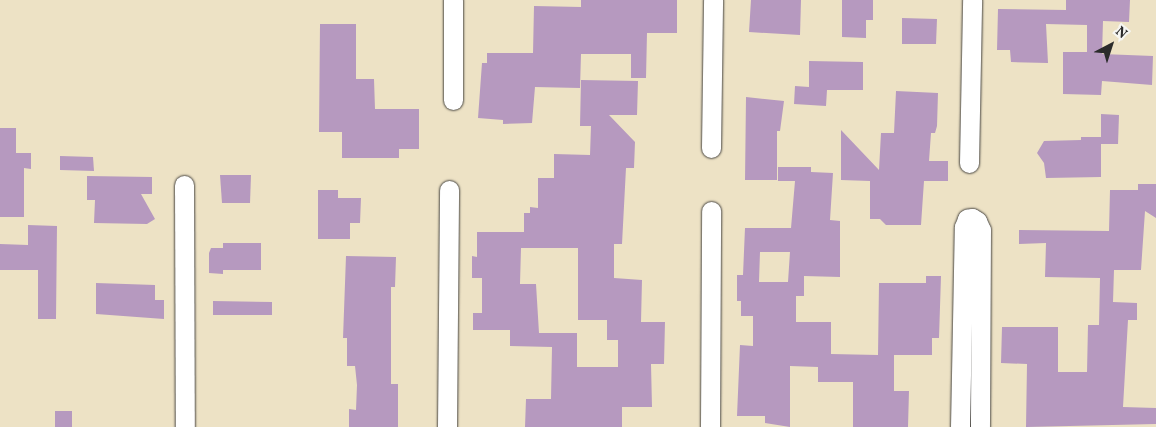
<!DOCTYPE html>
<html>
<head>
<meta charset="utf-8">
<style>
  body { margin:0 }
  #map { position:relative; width:1156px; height:427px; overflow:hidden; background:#ede2c5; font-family:Vollkorn,serif }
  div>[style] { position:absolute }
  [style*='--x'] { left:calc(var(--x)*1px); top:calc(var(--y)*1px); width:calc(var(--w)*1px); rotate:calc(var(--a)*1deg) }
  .building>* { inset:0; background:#b699bf }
  .roads { filter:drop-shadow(0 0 1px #484642) drop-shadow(0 0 1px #484642) }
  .street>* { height:19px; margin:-9.5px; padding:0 9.5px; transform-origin:9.5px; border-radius:9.5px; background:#fff }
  span { translate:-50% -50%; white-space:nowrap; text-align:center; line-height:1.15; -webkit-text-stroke:4.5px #f6f6f2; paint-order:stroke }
  .north { position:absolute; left:1086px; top:20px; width:50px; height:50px; -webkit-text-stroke:4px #f6f6f2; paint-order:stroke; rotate:40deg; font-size:14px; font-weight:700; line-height:20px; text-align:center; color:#2b2b2b }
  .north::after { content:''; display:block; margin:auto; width:18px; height:22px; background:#2b2b2b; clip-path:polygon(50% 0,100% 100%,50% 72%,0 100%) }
</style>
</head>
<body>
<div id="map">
  <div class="building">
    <div style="clip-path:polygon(581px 0,677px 0,677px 33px,647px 33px,646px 78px,631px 78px,631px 54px,581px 54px,580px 88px,535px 87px,532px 123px,503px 124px,503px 120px,478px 118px,482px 63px,487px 63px,487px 53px,533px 53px,534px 6px,581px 7px)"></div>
    <div style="clip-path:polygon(751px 0,801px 0,800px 35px,749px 32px)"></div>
    <div style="clip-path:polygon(842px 0,873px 0,873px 20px,866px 20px,866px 38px,842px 37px)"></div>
    <div style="clip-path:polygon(1066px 0,1130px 0,1129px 22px,1103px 21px,1102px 54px,1153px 56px,1152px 85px,1102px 81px,1101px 95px,1063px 94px,1063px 52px,1087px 52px,1087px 25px,1046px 24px,1048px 63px,1011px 62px,1010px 50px,997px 50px,998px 9px,1066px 10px)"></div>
    <div style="clip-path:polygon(902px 18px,937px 19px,936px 44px,902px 44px)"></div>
    <div style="clip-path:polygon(320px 24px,356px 24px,356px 79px,374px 79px,375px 109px,419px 109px,419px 149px,399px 149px,399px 158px,342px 158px,342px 132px,319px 132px)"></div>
    <div style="clip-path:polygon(809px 61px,863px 62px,863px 90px,827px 90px,826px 106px,794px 104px,795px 86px,809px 87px)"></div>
    <div style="clip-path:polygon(evenodd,581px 80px,638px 81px,637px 115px,609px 115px,635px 142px,634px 168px,626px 168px,622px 244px,614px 244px,614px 278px,642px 280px,641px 322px,665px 322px,664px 364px,651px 364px,652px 407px,622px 407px,622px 427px,525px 427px,526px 399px,551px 399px,552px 347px,510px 346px,510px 330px,473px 330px,473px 313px,482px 313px,482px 278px,472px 278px,472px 256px,477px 257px,477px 232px,524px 232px,524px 213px,530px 213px,530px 207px,538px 208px,538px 178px,554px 178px,554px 154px,590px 155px,591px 126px,580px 126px,581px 80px,521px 248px,578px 248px,578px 320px,607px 320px,607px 340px,618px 340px,618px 367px,577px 367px,577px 333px,539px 333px,536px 284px,520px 284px,521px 248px)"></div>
    <div style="clip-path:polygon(896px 91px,938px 93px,937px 126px,935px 133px,931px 133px,929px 161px,948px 161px,948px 181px,924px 181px,921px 225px,886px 225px,880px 219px,870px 219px,870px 181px,841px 180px,841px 130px,879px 170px,881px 133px,894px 133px)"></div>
    <div style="clip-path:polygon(746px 97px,784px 101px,780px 131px,777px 131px,777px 180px,745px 180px)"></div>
    <div style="clip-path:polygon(1101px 114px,1119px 115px,1118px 144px,1101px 144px)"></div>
    <div style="clip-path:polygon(0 128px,16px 128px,16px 153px,31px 153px,31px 169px,24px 168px,24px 217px,0 217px)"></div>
    <div style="clip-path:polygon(1081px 137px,1101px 137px,1101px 177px,1046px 178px,1044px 163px,1037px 153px,1044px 141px,1081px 140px)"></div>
    <div style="clip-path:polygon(60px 156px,93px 157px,94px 171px,60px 170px)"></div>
    <div style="clip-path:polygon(evenodd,778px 167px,811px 167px,811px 172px,833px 173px,830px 220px,840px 221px,840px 277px,804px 276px,804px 296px,796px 296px,796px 322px,831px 322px,831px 354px,878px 355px,879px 283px,926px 283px,926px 276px,941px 276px,939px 338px,932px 338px,932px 355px,894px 355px,894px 391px,909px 391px,908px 427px,853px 427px,853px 382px,818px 382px,818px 367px,790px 366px,790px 427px,765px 423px,765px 416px,737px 416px,740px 345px,753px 346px,753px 316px,741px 316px,741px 301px,737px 301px,737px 275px,743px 275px,745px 228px,791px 228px,795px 181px,778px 181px,778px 167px,760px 252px,790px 252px,788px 282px,759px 282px,760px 252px)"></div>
    <div style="clip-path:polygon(220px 175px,251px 175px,250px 203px,222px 203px)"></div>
    <div style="clip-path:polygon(87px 176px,152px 177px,152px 194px,141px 194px,155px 219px,147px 224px,94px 223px,95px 200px,87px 200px)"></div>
    <div style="clip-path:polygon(1138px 184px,1156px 184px,1156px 218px,1145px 211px,1141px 270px,1114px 270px,1113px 302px,1137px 303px,1137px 320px,1128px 320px,1123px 407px,1156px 408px,1156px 424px,1026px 427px,1027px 364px,1001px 363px,1002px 327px,1058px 327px,1058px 372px,1087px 372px,1088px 325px,1099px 325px,1100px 278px,1045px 277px,1046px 243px,1019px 244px,1019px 230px,1109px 231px,1110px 190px,1138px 190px)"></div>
    <div style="clip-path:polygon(318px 190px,338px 190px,338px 198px,361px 198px,360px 223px,350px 223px,350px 239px,318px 239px)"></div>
    <div style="clip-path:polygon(28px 225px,57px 226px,56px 319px,38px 319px,38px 270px,0 270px,0 244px,28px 245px)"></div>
    <div style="clip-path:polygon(223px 243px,261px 243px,261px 270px,223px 270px,223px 274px,209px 273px,209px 253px,211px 248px,223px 248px)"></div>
    <div style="clip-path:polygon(346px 256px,396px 257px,395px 287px,391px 287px,391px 384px,398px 384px,398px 427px,349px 427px,349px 409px,356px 410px,357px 385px,355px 366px,347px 366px,347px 338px,343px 338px)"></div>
    <div style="clip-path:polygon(96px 283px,155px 285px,155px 300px,164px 300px,164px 319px,96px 314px)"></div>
    <div style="clip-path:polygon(213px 301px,272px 302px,272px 315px,213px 315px)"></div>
    <div style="clip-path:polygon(55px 411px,72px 411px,72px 427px,55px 427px)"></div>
  </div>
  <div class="roads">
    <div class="street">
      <div style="--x:453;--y:100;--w:100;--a:-90"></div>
      <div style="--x:711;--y:148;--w:148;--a:-89.2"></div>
      <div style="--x:969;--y:163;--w:163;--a:-88.9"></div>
      <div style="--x:184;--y:185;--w:242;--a:89.8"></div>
      <div style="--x:447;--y:427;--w:237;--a:-89.5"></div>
      <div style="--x:710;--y:427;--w:216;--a:-89.7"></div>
      <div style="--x:960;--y:427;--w:200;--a:-88.9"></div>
      <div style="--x:964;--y:227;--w:9;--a:-69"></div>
      <div style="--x:967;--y:219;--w:5;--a:-11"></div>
      <div style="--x:972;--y:218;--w:6;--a:31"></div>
      <div style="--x:977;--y:221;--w:10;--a:66"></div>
      <div style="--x:981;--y:230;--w:197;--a:90.3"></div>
    </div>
  </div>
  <div class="north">N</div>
</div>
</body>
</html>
